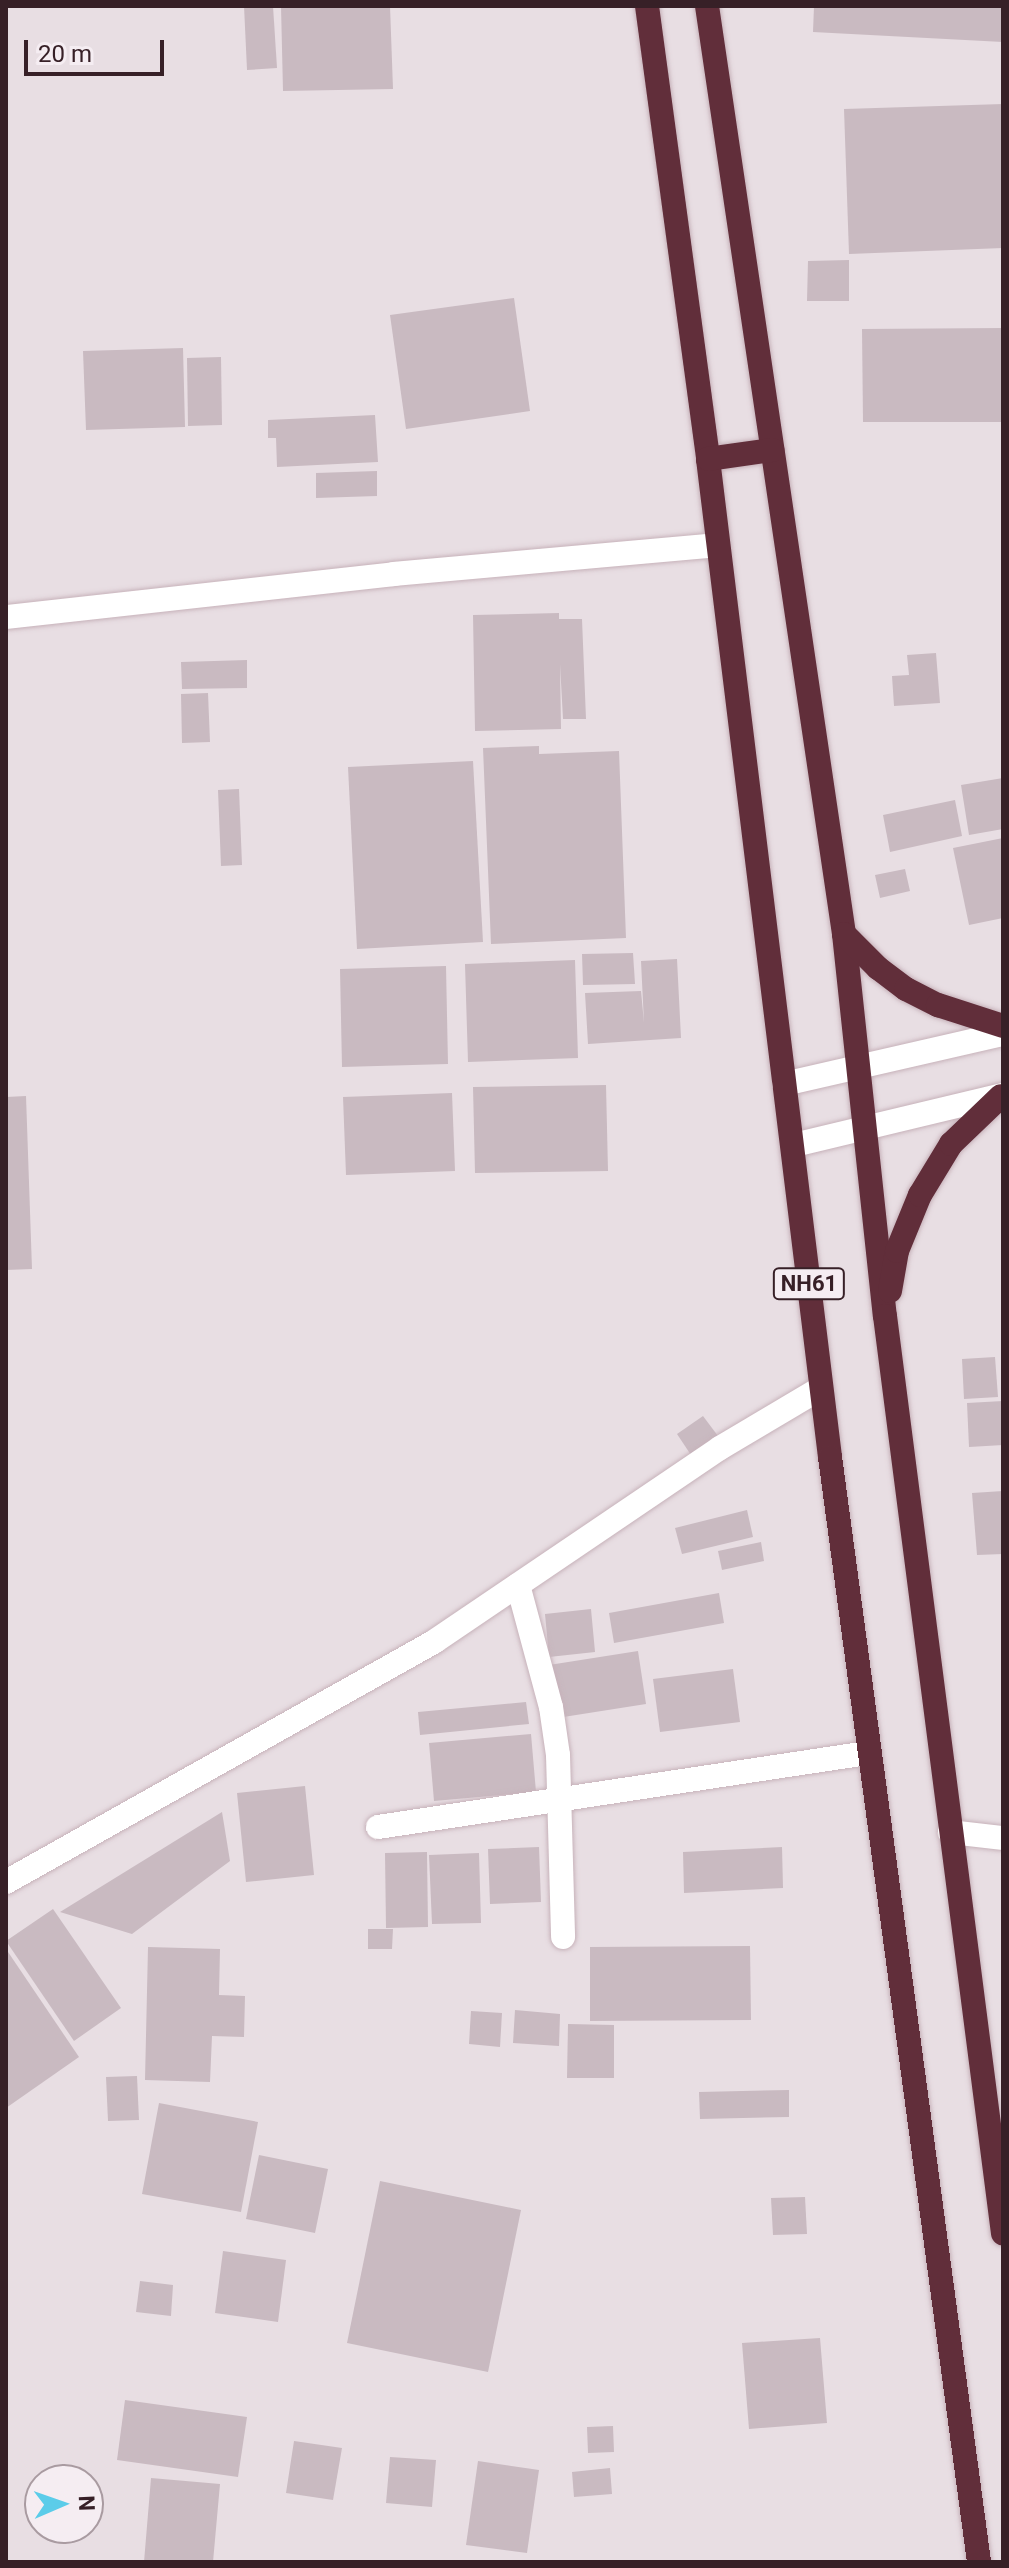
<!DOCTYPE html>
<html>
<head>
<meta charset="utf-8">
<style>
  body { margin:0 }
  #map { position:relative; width:1009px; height:2568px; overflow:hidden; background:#e8dee3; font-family:Roboto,sans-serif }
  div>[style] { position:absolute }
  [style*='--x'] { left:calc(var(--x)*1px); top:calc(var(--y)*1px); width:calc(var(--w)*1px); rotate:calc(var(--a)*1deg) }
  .building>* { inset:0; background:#c9bac1 }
  .roads { filter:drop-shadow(0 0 2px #c7b2ba) drop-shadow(0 0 2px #c7b2ba) }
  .lane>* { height:24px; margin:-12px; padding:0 12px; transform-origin:12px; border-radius:12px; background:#fff }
  .street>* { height:24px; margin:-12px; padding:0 12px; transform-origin:12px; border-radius:12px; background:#fff }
  .secondary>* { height:24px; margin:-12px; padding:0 12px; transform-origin:12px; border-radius:12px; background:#fff }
  .highway>* { height:24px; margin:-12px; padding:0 12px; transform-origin:12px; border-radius:12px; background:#612e3a }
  span { translate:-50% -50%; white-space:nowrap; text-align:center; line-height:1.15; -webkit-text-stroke:6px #f5edf2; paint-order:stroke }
  .shield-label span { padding:2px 6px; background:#f5edf2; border:2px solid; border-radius:6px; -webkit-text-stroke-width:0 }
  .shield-label { font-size:22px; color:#372027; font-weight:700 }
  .frame { position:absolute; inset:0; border:8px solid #372027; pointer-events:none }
  .north { position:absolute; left:24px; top:2464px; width:80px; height:80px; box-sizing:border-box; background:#f5edf2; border:2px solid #a99ba1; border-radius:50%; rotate:88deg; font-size:22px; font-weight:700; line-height:32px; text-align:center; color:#372027 }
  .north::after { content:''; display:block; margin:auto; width:28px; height:36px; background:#5bcce9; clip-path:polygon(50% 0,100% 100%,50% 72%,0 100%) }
  .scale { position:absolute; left:24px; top:40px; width:140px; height:36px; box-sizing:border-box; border:4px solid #372027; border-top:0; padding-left:10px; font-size:24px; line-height:28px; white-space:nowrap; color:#372027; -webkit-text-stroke:6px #f5edf2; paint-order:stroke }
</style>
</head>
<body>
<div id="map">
  <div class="building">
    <div style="clip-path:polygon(244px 6px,273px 6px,277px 68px,247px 70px)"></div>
    <div style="clip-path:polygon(281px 6px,390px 6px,393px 89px,283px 91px)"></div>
    <div style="clip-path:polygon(814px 6px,1003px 6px,1003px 42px,813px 32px)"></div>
    <div style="clip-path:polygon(1003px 104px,1003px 248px,849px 254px,844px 109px)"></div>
    <div style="clip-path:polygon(849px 260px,849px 301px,807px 301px,808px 261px)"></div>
    <div style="clip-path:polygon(514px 298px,530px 411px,406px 429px,390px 315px)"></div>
    <div style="clip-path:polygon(1003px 328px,1003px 422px,863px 422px,862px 329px)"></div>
    <div style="clip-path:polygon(183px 348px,185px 427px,86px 430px,83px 351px)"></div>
    <div style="clip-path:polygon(221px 357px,222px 425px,188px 426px,187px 358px)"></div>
    <div style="clip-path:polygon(375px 415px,378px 462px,277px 467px,276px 438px,268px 438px,268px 420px)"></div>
    <div style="clip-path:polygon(377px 471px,377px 496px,316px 498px,316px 473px)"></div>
    <div style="clip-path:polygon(559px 613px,559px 619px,582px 619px,586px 719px,563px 719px,560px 664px,561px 729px,475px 731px,473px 615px)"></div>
    <div style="clip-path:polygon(936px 653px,940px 703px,894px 706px,892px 676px,909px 675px,907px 655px)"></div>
    <div style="clip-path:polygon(247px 660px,247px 688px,182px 689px,181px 662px)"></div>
    <div style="clip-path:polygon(208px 693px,210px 742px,182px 743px,181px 694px)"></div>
    <div style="clip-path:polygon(539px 746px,539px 754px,619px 751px,626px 938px,491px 944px,483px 748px)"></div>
    <div style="clip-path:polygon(473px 761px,483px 942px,357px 949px,348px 767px)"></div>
    <div style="clip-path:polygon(1003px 778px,1003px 829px,969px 835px,961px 785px)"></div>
    <div style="clip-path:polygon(239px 789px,242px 865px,221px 866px,218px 790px)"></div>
    <div style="clip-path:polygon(955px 800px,962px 836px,890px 852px,883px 815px)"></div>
    <div style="clip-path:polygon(1003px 838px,1003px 918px,969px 925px,953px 848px)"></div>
    <div style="clip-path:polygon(905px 869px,910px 891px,880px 898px,875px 875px)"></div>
    <div style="clip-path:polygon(633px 953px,635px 984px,583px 985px,582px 954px)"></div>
    <div style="clip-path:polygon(677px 959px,681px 1038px,588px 1044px,585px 993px,641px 991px,644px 1023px,641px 961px)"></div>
    <div style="clip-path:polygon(575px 960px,578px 1058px,468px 1062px,465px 964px)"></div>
    <div style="clip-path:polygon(446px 966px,448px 1064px,342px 1067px,340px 969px)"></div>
    <div style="clip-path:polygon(606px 1085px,608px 1171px,475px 1173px,473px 1087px)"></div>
    <div style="clip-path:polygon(452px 1093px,455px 1171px,346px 1175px,343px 1097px)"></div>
    <div style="clip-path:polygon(26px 1096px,32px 1269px,6px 1270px,6px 1097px)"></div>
    <div style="clip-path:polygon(995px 1357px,998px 1397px,964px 1399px,962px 1359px)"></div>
    <div style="clip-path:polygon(1003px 1401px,1003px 1445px,969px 1447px,967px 1403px)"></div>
    <div style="clip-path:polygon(703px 1416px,718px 1436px,691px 1455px,677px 1434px)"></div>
    <div style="clip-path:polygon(1003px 1491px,1003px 1554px,977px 1555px,972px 1493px)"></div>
    <div style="clip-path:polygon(747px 1510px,753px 1537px,682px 1554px,675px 1528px)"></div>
    <div style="clip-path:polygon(761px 1542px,764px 1561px,722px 1570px,718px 1551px)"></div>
    <div style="clip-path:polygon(719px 1593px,724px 1623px,614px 1643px,609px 1613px)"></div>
    <div style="clip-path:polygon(591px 1609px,595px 1652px,549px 1657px,545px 1614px)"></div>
    <div style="clip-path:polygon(638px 1651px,646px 1704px,557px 1718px,549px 1665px)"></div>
    <div style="clip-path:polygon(733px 1669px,740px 1722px,660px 1732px,653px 1679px)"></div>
    <div style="clip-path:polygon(526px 1702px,529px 1724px,420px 1735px,418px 1712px)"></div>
    <div style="clip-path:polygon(531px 1734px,536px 1792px,434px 1801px,429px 1743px)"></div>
    <div style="clip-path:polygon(305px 1786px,314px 1875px,246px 1882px,237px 1793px)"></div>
    <div style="clip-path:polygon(222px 1812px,230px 1861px,132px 1934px,60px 1912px)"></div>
    <div style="clip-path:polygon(539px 1847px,541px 1902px,490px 1904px,488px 1849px)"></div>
    <div style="clip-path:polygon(782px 1847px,783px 1888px,684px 1893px,683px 1852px)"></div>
    <div style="clip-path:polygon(427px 1852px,428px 1927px,386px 1928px,385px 1853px)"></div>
    <div style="clip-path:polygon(479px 1853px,481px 1923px,432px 1924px,429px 1855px)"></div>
    <div style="clip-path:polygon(53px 1909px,121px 2008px,74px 2041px,6px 1941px)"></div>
    <div style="clip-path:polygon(368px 1929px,393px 1929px,392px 1949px,368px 1949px)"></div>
    <div style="clip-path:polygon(750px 1946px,751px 2020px,590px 2021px,590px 1947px)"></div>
    <div style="clip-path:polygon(148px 1947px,220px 1949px,219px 1995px,245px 1996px,244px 2037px,212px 2036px,210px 2082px,145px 2080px)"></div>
    <div style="clip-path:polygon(6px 1949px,79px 2057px,6px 2108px)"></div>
    <div style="clip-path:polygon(515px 2010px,560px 2014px,559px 2046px,513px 2043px)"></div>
    <div style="clip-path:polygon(471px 2011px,502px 2013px,500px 2047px,469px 2044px)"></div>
    <div style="clip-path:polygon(568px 2024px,614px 2025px,614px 2078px,567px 2078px)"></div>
    <div style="clip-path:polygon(137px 2076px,139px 2120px,108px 2121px,106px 2077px)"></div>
    <div style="clip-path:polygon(789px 2090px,789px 2117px,700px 2119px,699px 2092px)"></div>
    <div style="clip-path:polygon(159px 2103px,258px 2122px,241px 2212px,142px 2194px)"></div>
    <div style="clip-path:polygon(259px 2155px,328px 2169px,315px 2233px,246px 2219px)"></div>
    <div style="clip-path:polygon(380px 2181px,521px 2210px,488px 2372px,347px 2343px)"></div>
    <div style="clip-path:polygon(805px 2197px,807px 2234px,773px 2235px,771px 2198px)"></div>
    <div style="clip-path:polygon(223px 2251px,286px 2260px,278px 2322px,215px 2313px)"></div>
    <div style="clip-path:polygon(140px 2281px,173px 2285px,171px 2316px,136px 2312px)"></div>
    <div style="clip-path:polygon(820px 2338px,827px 2423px,749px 2429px,742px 2343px)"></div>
    <div style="clip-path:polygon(125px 2400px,247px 2417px,238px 2477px,117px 2460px)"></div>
    <div style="clip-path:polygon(613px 2426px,614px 2452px,588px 2453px,587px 2427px)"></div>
    <div style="clip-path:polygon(294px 2441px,342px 2448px,333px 2500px,286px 2493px)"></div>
    <div style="clip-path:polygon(390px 2457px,436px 2460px,432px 2507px,386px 2503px)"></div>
    <div style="clip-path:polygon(478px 2461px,539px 2470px,527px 2553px,466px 2545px)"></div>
    <div style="clip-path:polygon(610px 2468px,612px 2494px,574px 2497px,572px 2472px)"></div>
    <div style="clip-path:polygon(151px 2478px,220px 2484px,213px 2562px,144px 2562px)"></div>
  </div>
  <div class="roads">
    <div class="lane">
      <div style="--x:6;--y:617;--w:390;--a:-6.3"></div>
      <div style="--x:394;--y:574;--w:325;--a:-5.1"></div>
    </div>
    <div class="street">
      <div style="--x:518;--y:1585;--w:126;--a:74.9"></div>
      <div style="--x:551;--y:1707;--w:49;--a:81.7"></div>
      <div style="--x:558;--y:1755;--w:182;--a:88.4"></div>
      <div style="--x:378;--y:1827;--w:497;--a:-8.6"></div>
      <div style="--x:950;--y:1832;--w:53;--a:6.5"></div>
      <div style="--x:6;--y:1882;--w:492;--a:-29.3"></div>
      <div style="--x:435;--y:1641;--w:344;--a:-34.1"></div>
      <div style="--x:720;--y:1448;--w:117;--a:-30.7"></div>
    </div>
    <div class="secondary">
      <div style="--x:784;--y:1084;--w:225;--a:-12.9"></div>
      <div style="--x:794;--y:1145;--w:215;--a:-13.5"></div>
    </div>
    <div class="highway">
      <div style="--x:647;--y:6;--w:457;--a:82.3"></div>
      <div style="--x:708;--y:459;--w:1005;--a:83.03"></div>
      <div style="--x:830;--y:1457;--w:1115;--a:82.32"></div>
      <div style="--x:707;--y:6;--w:938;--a:81.6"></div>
      <div style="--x:844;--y:934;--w:384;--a:83.9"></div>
      <div style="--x:885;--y:1316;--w:925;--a:82.67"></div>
      <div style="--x:708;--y:459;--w:65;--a:-8"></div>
      <div style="--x:844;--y:934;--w:48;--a:45"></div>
      <div style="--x:878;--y:968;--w:35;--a:37"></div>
      <div style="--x:906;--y:989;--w:36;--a:27"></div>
      <div style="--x:938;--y:1005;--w:68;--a:17.9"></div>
      <div style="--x:890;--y:1291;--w:41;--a:-80.1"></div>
      <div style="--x:897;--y:1251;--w:61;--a:-67.7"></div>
      <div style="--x:920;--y:1195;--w:60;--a:-58.7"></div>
      <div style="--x:951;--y:1144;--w:69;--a:-43.8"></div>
    </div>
  </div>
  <div class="shield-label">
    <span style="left:809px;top:1284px">NH61</span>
  </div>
  <div class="frame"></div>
  <div class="north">N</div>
  <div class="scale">20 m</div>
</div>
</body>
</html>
